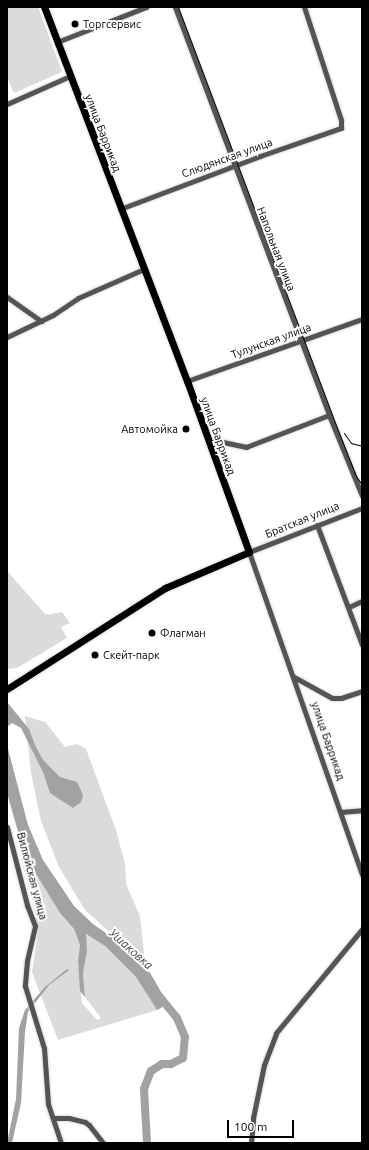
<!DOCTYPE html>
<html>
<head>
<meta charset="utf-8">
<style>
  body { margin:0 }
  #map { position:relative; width:369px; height:1150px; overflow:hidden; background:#fff; font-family:Ubuntu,sans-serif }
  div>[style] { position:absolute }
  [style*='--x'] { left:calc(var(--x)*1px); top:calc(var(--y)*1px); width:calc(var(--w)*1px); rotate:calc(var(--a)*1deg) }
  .green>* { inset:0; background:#dbdbdb }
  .water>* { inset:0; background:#a2a2a2 }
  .river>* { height:8px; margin:-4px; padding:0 4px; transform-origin:4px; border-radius:4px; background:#a2a2a2 }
  .roads { filter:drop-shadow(0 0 1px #dbdbdb) drop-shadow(0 0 1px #dbdbdb) }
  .minor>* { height:5px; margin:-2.5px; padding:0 2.5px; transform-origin:2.5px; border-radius:2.5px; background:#545454 }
  .major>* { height:7px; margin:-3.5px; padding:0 3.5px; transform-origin:3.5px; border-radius:3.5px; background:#000 }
  .tram>* { height:1px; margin:-0.5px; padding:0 0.5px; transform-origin:0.5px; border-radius:0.5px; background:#000 }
  .dots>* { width:11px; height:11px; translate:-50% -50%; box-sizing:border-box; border:2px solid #fff; border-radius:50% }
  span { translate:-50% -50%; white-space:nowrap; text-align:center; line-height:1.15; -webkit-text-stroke:4px #fff; paint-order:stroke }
  .poi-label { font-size:11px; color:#000 }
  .left { translate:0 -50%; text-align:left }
  .right { translate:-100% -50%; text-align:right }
  .street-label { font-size:11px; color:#000 }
  .water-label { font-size:12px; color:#434343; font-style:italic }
  .frame { position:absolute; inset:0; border:8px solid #000; pointer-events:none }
  .scale { position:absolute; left:227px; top:1120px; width:67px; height:18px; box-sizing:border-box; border:2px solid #000; border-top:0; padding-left:5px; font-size:12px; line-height:14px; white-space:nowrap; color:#000; -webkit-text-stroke:3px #fff; paint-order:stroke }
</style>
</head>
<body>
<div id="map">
  <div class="green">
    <div style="clip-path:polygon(7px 7px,38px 7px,62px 72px,14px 93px,7px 77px)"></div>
    <div style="clip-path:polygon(7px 571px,46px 615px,62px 612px,70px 623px,61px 627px,67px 638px,17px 668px,7px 669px)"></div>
    <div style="clip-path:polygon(25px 716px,45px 722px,65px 747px,77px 744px,86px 749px,116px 830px,125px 864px,126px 884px,140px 916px,145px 964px,85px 910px,59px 867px,41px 821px,31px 773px)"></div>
    <div style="clip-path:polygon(25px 856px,60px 913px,74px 929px,80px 945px,78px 960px,82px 1003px,97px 1020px,101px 1018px,85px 997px,83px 973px,87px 951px,85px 934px,105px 946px,136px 977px,157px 1010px,58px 1040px,32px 972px,37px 940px,34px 906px,21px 859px)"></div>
  </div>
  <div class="water">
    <div style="clip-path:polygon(7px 702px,29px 729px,35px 745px,43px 760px,60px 777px,77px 782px,83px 795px,81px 802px,73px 808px,50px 793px,43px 772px,21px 728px,12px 723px,7px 727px)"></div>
    <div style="clip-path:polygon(7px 745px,28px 825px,43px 860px,74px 906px,93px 924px,130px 950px,145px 964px,168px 1004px,157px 1010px,136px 977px,105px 946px,86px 934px,87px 951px,83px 973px,85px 997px,80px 991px,78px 960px,80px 945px,74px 929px,60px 913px,25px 856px,7px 793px)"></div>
    <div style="clip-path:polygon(67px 969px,69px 970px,49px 985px,28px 1012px,25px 1032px,21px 1103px,12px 1143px,7px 1143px,16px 1099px,19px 1028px,25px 1010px,45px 987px)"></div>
  </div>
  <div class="river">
    <div style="--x:147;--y:1143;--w:54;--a:-93.2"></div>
    <div style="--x:144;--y:1089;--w:19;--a:-69"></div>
    <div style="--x:151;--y:1071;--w:13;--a:-32"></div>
    <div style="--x:162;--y:1064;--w:9;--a:0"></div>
    <div style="--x:171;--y:1064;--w:13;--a:-27"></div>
    <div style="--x:183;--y:1058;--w:21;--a:-85"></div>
    <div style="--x:185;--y:1037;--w:21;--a:-113"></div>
    <div style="--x:177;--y:1018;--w:28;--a:-129"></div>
  </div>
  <div class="roads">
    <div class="minor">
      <div style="--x:175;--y:7;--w:436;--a:69.3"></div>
      <div style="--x:329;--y:415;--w:87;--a:67.8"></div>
      <div style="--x:57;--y:42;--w:96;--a:-21.5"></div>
      <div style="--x:7;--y:104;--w:69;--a:-24"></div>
      <div style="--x:120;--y:209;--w:150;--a:-20.7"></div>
      <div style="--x:260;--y:156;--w:86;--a:-19.1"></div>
      <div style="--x:341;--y:128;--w:8;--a:-90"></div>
      <div style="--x:341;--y:120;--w:119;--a:-108.1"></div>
      <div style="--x:7;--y:297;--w:42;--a:35.2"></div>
      <div style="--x:7;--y:337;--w:51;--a:-25.6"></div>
      <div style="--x:53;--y:315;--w:30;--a:-34"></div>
      <div style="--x:78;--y:298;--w:72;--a:-23.7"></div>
      <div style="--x:187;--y:381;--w:186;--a:-19.5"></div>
      <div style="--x:209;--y:443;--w:9;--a:-13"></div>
      <div style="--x:218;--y:441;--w:29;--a:12"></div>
      <div style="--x:246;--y:447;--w:89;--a:-21.1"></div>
      <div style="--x:362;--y:508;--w:121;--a:158.7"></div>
      <div style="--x:249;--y:552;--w:342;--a:70.7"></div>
      <div style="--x:317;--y:525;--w:128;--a:69.4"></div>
      <div style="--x:349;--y:607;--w:14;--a:-25"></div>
      <div style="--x:294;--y:677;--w:43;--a:28.9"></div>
      <div style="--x:332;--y:698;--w:9;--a:0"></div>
      <div style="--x:341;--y:698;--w:22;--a:-18"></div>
      <div style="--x:341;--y:812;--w:21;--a:-5"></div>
      <div style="--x:7;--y:827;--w:81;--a:75.6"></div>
      <div style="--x:27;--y:905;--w:22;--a:69"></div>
      <div style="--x:35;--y:926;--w:36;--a:103"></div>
      <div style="--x:27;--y:961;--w:25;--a:95"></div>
      <div style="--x:25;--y:986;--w:65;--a:73"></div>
      <div style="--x:44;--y:1048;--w:56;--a:85.9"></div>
      <div style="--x:48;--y:1104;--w:41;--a:71.6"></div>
      <div style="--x:53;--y:1118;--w:16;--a:0"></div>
      <div style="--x:69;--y:1118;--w:16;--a:14"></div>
      <div style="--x:85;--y:1122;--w:5;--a:37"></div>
      <div style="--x:89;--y:1125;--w:23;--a:52"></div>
      <div style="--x:251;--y:1143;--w:25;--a:-85"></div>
      <div style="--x:253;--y:1118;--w:54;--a:-78.3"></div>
      <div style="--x:264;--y:1065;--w:34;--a:-69"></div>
      <div style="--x:276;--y:1033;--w:135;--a:-50.4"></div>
    </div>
    <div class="major">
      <div style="--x:7;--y:689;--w:188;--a:-32.6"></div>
      <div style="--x:165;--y:588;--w:91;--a:-23.2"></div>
      <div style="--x:249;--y:552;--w:182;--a:-109.9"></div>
      <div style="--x:187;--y:381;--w:400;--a:-110.9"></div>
    </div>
  </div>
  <div class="tram">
    <div style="--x:178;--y:7;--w:441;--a:69.3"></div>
    <div style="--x:334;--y:420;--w:60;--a:68.6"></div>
    <div style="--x:356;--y:476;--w:11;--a:56"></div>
    <div style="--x:344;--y:433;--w:12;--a:55"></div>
    <div style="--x:351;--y:443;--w:11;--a:15"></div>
  </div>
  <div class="dots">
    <div style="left:75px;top:24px;background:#000"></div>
    <div style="left:186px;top:429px;background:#000"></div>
    <div style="left:152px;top:633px;background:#000"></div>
    <div style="left:95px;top:655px;background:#000"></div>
  </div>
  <div class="poi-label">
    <span class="left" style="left:83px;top:24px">Торгсервис</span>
    <span class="right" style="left:178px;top:429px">Автомойка</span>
    <span class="left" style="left:160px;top:633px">Флагман</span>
    <span class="left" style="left:103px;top:655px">Скейт-парк</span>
  </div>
  <div class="street-label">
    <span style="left:103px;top:133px;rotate:69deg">улица Баррикад</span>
    <span style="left:227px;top:158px;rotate:-20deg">Слюдянская улица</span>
    <span style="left:276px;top:249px;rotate:69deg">Напольная улица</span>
    <span style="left:271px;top:341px;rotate:-20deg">Тулунская улица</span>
    <span style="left:218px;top:436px;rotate:70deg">улица Баррикад</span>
    <span style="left:302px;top:520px;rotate:-22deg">Братская улица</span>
    <span style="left:328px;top:741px;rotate:71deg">улица Баррикад</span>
    <span style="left:32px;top:876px;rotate:75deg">Вилюйская улица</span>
  </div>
  <div class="water-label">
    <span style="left:131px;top:949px;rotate:42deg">Ушаковка</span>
  </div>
  <div class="frame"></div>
  <div class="scale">100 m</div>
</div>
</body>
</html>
